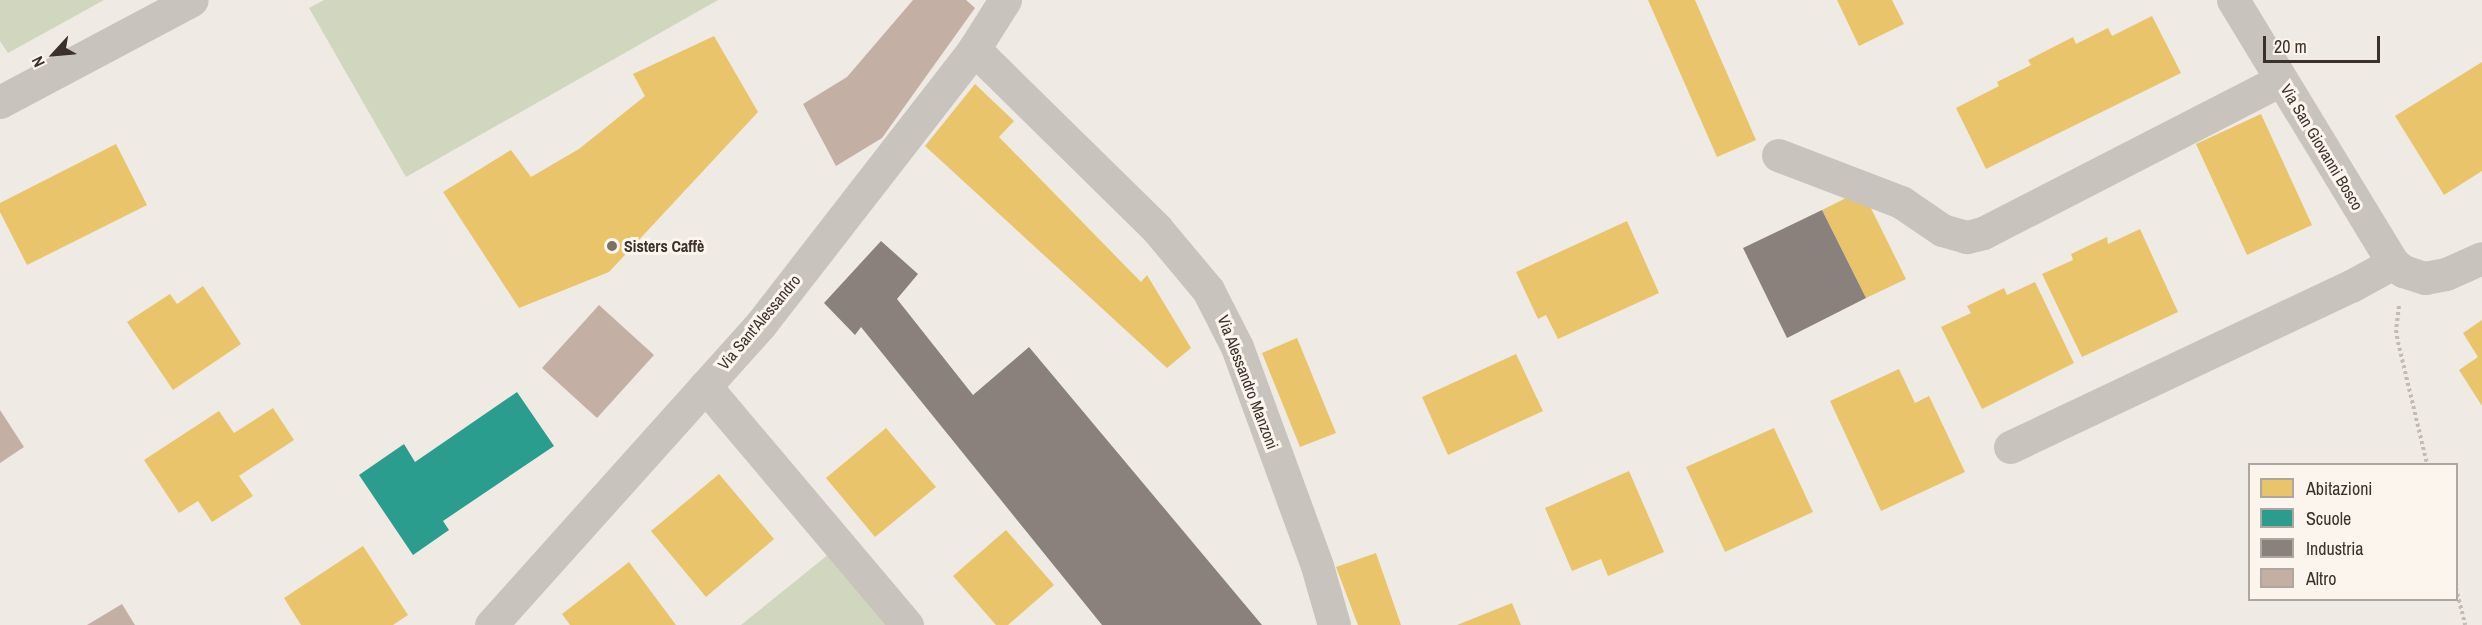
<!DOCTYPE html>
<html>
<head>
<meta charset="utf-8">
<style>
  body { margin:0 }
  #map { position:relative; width:2482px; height:625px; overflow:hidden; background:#f0eae4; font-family:"Archivo Narrow",sans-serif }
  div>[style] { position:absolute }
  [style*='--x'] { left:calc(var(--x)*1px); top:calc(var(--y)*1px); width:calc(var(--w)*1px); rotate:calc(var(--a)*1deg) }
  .green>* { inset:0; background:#d1d6be }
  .homes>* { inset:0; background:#e9c46a }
  .schools>* { inset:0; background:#2a9d8f }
  .industry>* { inset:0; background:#8a817c }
  .building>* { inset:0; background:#c4afa5 }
  .path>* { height:4px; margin-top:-2px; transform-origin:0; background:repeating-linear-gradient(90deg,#c2bbb5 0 3px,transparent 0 6px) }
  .minor>* { height:33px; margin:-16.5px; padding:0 16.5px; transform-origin:16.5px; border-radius:16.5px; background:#c9c3bd }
  .dots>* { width:16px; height:16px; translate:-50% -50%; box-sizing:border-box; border:3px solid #fbf5ed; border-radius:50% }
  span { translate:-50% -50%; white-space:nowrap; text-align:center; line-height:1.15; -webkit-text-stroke:6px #fbf5ed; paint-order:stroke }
  .street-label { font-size:16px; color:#3b302a }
  .poi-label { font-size:16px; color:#3b302a; font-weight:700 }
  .left { translate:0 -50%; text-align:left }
  .legend { position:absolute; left:2248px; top:463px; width:210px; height:138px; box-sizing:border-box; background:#fbf5ed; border:2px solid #aea69f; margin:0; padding:8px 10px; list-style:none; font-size:18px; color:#3b302a }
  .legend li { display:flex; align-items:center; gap:12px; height:30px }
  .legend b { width:30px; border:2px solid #aea69f }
  .north { position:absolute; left:24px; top:24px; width:60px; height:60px; -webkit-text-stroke:4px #fbf5ed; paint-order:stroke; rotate:244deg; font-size:16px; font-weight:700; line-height:24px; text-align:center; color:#3b302a }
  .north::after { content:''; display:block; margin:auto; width:21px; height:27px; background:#3b302a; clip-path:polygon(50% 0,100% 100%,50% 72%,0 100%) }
  .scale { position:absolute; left:2263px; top:36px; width:117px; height:27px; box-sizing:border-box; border:3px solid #3b302a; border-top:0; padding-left:8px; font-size:18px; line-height:21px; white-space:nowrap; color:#3b302a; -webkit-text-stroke:4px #fbf5ed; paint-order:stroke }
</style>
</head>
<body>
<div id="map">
  <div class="green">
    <div style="clip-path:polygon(0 0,104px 0,8px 53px,0 41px)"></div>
    <div style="clip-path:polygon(324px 0,718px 0,406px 177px,309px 8px)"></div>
    <div style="clip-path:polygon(829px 554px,889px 625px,741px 625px)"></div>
  </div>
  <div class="homes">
    <div style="clip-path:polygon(1648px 0,1695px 0,1756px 140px,1717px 157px)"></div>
    <div style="clip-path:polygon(1837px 0,1892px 0,1904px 24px,1859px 46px)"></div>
    <div style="clip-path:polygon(2152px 16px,2181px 73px,1986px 169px,1956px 108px,1999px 86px,1997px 82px,2031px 65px,2028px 60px,2073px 37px,2076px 44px,2108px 28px,2112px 36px)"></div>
    <div style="clip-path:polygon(714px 36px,758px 112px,609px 272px,519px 308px,443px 192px,511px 150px,531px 177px,579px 149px,645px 96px,633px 74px)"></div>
    <div style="clip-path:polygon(2482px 62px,2482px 171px,2444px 195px,2395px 116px)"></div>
    <div style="clip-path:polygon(975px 84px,1014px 121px,999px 137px,1141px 282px,1147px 275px,1191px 348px,1167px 368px,925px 146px)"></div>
    <div style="clip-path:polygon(2261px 114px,2312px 225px,2247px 255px,2196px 144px)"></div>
    <div style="clip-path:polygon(116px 144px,147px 205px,27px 265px,0 212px,0 203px)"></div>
    <div style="clip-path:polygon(1862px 190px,1906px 279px,1866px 298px,1822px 210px)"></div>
    <div style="clip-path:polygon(1627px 221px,1659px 293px,1558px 339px,1546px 315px,1538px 319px,1516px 272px)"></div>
    <div style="clip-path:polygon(2140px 229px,2178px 312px,2082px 357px,2042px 274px,2073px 260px,2071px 254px,2107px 237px,2108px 244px)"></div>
    <div style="clip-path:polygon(2035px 282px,2074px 363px,1982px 409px,1941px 327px,1971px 313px,1967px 306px,2004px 288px,2007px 295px)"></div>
    <div style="clip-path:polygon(203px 286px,241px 344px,173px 390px,127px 322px,170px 294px,177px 304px)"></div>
    <div style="clip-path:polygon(2482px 320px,2482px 406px,2459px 370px,2478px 357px,2463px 333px)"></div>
    <div style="clip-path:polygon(1297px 338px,1336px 433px,1300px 447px,1262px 353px)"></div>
    <div style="clip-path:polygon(1516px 354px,1543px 411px,1448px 455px,1422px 397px)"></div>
    <div style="clip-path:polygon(1899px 369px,1915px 403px,1929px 396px,1965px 472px,1881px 511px,1830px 401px)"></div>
    <div style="clip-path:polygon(273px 408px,294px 440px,239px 476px,253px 496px,212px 522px,198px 501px,179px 513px,144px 460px,219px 411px,234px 433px)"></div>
    <div style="clip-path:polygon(886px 428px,936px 487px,875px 537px,826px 478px)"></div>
    <div style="clip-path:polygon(1774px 428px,1813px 512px,1725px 552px,1686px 467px)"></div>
    <div style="clip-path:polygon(1629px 471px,1664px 552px,1608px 576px,1601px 559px,1572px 571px,1545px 508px)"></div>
    <div style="clip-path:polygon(719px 474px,774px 539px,706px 597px,651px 531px)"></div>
    <div style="clip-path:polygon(1006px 530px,1054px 585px,1008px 625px,996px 625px,953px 576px)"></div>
    <div style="clip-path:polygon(363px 546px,408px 615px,393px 625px,301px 625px,284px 598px)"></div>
    <div style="clip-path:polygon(1376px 553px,1401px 625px,1358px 625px,1336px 567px)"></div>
    <div style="clip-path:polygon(629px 562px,676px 625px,570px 625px,562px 614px)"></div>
    <div style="clip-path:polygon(1512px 603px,1521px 625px,1457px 625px)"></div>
  </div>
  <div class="schools">
    <div style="clip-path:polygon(517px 392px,554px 446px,443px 521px,449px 530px,413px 555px,359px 475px,404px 444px,415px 462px)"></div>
  </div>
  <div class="industry">
    <div style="clip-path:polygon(1822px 210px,1866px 298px,1787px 338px,1743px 248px)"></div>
    <div style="clip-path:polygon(881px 241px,918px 274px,897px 299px,973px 395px,1029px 347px,1262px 625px,1102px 625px,861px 327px,855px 335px,824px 303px)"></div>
  </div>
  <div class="building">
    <div style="clip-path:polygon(913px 0,966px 0,975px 8px,882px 138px,836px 166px,803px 104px,847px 77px)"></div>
    <div style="clip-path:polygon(599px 305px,654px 355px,597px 418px,542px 368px)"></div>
    <div style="clip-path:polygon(0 410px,24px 447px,0 463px)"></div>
    <div style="clip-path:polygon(122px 604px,135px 625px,87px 625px)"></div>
  </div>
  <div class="path">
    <div style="--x:2399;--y:306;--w:24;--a:97"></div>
    <div style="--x:2396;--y:330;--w:12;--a:81"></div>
    <div style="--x:2398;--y:342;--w:125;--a:76.6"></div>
    <div style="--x:2456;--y:588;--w:38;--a:76"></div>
  </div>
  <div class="minor">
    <div style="--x:2233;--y:0;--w:308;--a:58.7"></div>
    <div style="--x:2393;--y:263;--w:13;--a:39"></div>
    <div style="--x:2403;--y:271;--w:23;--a:18"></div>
    <div style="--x:2425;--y:278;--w:21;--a:-11"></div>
    <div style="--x:2446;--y:274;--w:39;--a:-24"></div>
    <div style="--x:974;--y:49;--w:257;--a:44.5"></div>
    <div style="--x:1157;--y:229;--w:80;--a:50.1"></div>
    <div style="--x:1208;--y:290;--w:64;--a:63"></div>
    <div style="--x:1237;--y:347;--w:233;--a:69.9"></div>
    <div style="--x:1317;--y:566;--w:61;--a:73.9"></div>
    <div style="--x:0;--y:102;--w:217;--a:-28"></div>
    <div style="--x:1778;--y:155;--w:132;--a:20.9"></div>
    <div style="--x:1901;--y:202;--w:50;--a:34.3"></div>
    <div style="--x:1942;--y:230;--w:26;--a:16"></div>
    <div style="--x:1967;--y:237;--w:16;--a:-14"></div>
    <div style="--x:1983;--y:233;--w:335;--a:-27.2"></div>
    <div style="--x:705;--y:386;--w:313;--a:49.8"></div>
    <div style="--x:2010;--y:447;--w:377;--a:-25.3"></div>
    <div style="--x:2351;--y:286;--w:48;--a:-28.7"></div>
    <div style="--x:491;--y:625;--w:404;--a:-48.1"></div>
    <div style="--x:761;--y:324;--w:348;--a:-52.2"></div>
    <div style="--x:974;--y:49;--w:58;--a:-57.7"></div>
  </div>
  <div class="dots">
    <div style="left:612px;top:246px;background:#7a716b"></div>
  </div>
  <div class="street-label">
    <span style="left:2322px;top:147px;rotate:59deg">Via San Giovanni Bosco</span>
    <span style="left:759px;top:322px;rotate:-50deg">Via Sant'Alessandro</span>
    <span style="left:1248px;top:382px;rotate:69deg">Via Alessandro Manzoni</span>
  </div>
  <div class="poi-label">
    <span class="left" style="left:624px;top:246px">Sisters Caffè</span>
  </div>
  <ul class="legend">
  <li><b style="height:16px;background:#e9c46a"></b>Abitazioni</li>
  <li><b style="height:16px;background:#2a9d8f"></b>Scuole</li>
  <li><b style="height:16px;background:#8a817c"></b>Industria</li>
  <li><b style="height:16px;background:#c4afa5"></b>Altro</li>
  </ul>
  <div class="north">N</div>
  <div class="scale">20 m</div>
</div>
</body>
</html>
